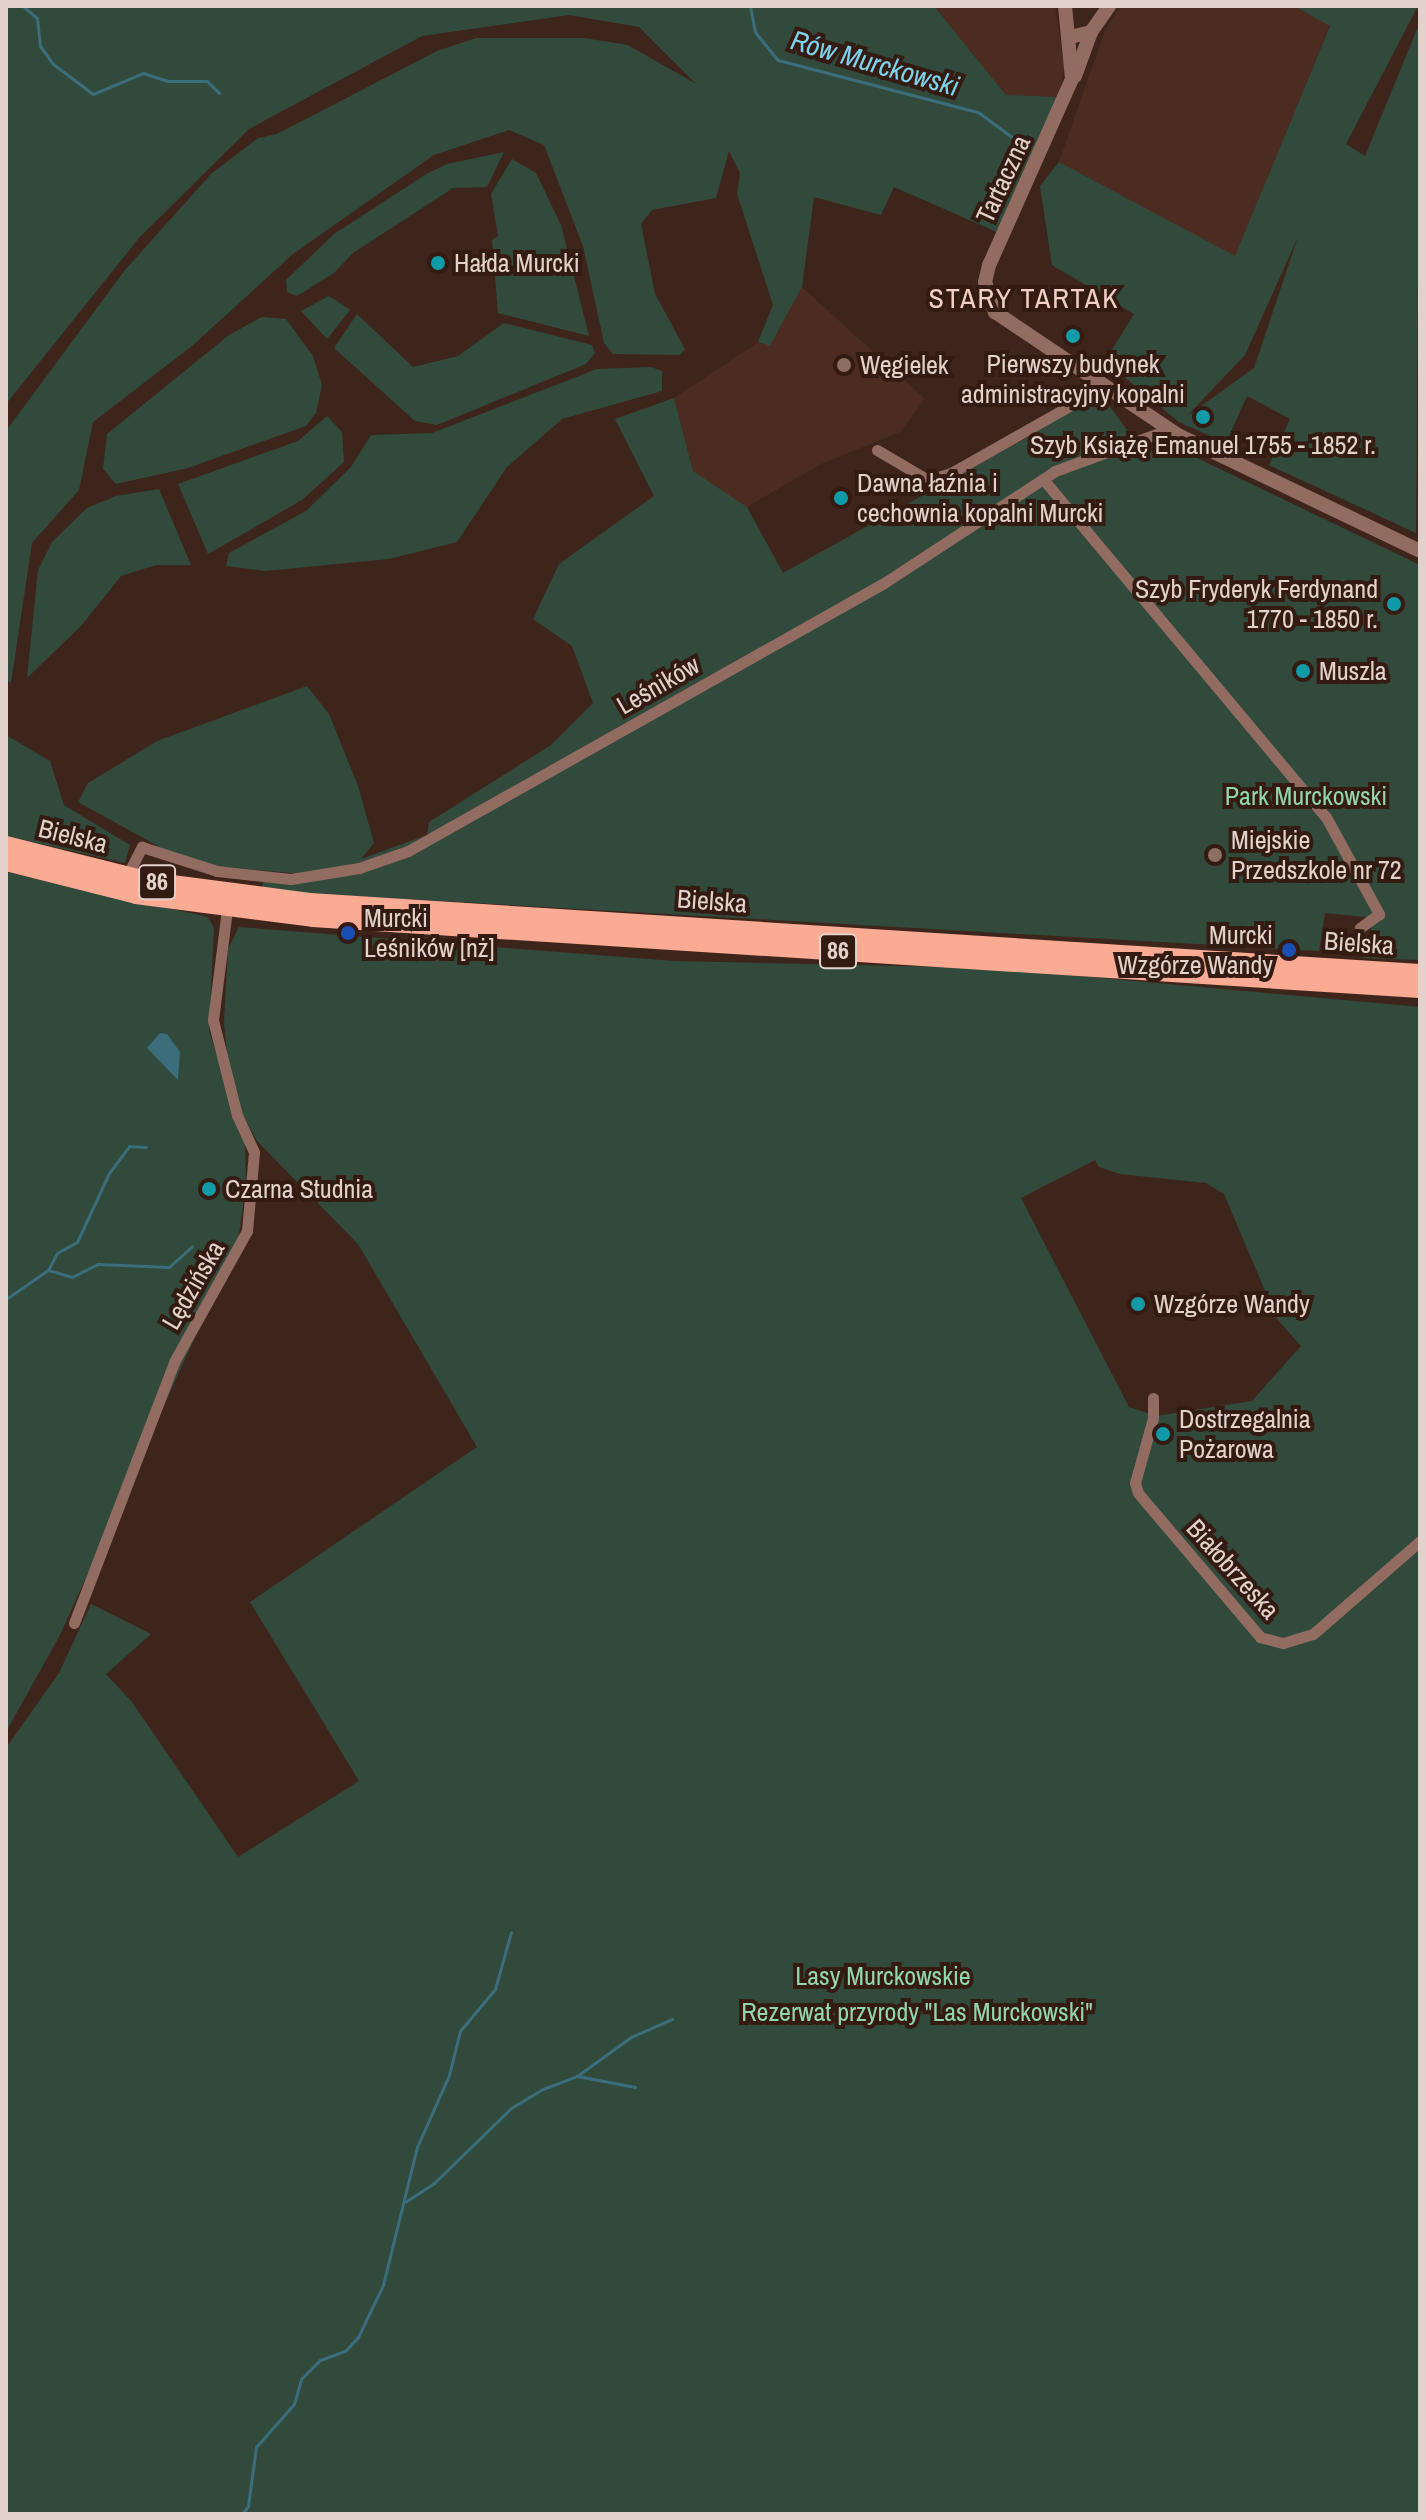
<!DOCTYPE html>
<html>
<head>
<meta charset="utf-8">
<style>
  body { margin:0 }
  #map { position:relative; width:1426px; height:2520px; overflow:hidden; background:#3e251c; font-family:"Archivo Narrow",sans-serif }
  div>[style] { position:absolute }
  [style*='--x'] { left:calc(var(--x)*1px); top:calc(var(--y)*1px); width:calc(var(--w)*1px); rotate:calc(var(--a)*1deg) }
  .built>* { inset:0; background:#4c2c21 }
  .green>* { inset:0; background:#314a3c }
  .water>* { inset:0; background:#3b6d7b }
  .stream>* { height:3px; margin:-1.5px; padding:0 1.5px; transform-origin:1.5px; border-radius:1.5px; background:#3b6d7b }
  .minor>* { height:11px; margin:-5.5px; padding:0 5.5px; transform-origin:5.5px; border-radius:5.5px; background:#936c61 }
  .tertiary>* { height:14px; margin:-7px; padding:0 7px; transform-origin:7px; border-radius:7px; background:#936c61 }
  .primary>* { height:18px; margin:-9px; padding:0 9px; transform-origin:9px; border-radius:9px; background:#fbaa94 }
  .dots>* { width:22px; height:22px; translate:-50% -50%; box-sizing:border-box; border:4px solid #331b12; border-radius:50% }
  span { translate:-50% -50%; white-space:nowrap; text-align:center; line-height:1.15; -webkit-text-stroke:8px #331b12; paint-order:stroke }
  .shield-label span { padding:2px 6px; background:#331b12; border:2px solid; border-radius:6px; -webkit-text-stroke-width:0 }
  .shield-label { font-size:24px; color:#e3d2cc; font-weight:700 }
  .street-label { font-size:26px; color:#e3d2cc }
  .poi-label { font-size:26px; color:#e3d2cc }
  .left { translate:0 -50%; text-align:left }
  .right { translate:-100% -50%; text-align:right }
  .park-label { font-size:26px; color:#91d6af }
  .water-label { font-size:28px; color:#7ed2eb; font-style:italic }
  .neighbourhood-label { font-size:28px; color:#f2d0c4; letter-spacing:2px }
  .frame { position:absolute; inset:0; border:8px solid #e3d2cc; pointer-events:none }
</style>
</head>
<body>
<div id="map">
  <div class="built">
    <div style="clip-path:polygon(934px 6px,1055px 6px,1064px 66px,1060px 97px,1006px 95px)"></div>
    <div style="clip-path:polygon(1120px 6px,1294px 6px,1330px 25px,1235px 257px,1059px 162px,1105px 31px)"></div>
    <div style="clip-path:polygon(802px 287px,925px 399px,900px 432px,821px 464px,747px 507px,693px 471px,674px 398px,758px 342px,770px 346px)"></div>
  </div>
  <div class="green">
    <div style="clip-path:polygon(6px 6px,934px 6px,1006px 95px,1060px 97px,999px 233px,894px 187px,881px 215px,814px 197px,802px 287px,770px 346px,758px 342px,773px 305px,737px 194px,740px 173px,729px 151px,716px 198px,652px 210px,641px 224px,655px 294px,685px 349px,680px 355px,613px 354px,604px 343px,583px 246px,544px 145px,509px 130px,434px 155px,293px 254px,192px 346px,93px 422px,79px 490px,32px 543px,11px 683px,6px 680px,6px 431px,125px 270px,211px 174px,258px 138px,277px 134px,437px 51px,476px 38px,584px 38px,628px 45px,696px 84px,639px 27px,569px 15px,422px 36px,249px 129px,139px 238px,6px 404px)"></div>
    <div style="clip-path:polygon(evenodd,1294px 6px,1418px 6px,1346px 144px,1365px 156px,1420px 22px,1416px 533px,1269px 465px,1290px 419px,1247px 396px,1226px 443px,1179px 422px,1105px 361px,1134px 314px,1052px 265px,1040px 186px,1059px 162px,1235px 256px,1330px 26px,1294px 6px,1298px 237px,1254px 368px,1187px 416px,1245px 355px,1298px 237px)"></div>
    <div style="clip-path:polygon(504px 152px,487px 187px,453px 188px,353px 253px,334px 273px,297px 296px,287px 292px,286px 280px,334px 234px,428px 173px,447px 164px)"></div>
    <div style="clip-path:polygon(512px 159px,536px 173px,561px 225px,589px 336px,498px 313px,492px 240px,498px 236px,491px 194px)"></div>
    <div style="clip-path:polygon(329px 296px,350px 310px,327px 339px,301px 311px)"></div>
    <div style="clip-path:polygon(357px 314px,413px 367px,458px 356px,504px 323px,592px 345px,595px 353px,586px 364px,437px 425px,415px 421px,334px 348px)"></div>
    <div style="clip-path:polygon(262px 317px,286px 319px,313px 356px,322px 385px,316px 413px,306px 426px,188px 468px,116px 484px,103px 469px,107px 434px,229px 335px)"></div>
    <div style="clip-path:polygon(651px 367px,662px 371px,662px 391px,562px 419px,507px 467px,457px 542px,389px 559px,265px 571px,226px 566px,229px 553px,306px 511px,351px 467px,371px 435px,432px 433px,597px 369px)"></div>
    <div style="clip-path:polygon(1098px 390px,1132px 437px,1104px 454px,1134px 448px,1193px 456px,1420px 565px,1420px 960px,1363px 958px,1374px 918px,1325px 913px,1319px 951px,299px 893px,262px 888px,263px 882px,284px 882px,304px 874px,222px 867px,165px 850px,78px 802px,88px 783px,157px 741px,307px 686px,329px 714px,358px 786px,374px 843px,361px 859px,427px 835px,429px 822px,551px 745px,593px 703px,572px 646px,533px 619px,559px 564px,654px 496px,615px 419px,674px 398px,693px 471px,747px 507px,783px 573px,1028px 437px)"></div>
    <div style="clip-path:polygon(327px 416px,342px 432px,344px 462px,302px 500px,208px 554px,178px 484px,298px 441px)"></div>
    <div style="clip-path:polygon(159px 489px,191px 565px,156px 565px,121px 576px,81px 626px,27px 678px,38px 570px,52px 542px,87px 508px,116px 496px)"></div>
    <div style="clip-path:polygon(6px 735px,50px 761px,64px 805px,130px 845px,125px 863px,6px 836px)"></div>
    <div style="clip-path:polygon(6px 872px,208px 917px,214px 928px,209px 1031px,245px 1144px,246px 1183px,238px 1242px,60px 1635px,6px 1732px)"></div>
    <div style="clip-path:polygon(evenodd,239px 927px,674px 961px,992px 968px,1420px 1007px,1420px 2514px,6px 2514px,6px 1748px,59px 1673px,91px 1604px,151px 1634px,106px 1674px,132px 1702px,238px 1857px,359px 1781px,250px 1602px,477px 1447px,358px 1244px,257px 1141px,243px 1116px,228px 1066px,224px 1022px,228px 949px,239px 927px,1095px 1160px,1099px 1167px,1120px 1174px,1206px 1183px,1224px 1194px,1277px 1319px,1301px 1346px,1252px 1401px,1156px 1416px,1129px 1407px,1021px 1198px,1095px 1160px)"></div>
  </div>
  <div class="water">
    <div style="clip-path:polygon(160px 1033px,167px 1034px,180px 1052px,178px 1080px,147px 1048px)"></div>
  </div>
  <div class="stream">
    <div style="--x:23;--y:6;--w:18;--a:41"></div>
    <div style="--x:37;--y:18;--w:28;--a:84"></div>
    <div style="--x:40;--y:46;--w:22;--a:54"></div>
    <div style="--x:53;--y:64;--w:50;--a:36.9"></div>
    <div style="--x:93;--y:94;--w:54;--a:-22.8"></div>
    <div style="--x:143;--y:73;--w:26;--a:18"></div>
    <div style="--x:168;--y:81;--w:39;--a:0"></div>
    <div style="--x:207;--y:81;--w:17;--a:45"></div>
    <div style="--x:750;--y:6;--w:26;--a:79"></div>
    <div style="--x:755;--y:32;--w:36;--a:51"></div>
    <div style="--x:778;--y:60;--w:207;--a:14.6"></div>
    <div style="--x:978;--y:112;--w:44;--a:36.6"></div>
    <div style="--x:48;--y:1270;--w:25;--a:16"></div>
    <div style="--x:72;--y:1277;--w:29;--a:-27"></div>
    <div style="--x:98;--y:1264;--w:71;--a:2.4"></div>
    <div style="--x:169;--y:1267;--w:31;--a:-42"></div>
    <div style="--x:6;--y:1299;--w:51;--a:-34.6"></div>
    <div style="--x:48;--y:1270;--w:19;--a:-62"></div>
    <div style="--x:57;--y:1253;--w:23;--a:-29"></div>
    <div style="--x:77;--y:1242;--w:76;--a:-65.1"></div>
    <div style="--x:109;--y:1173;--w:34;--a:-53"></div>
    <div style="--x:129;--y:1146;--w:17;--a:3"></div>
    <div style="--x:577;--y:2076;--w:67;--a:-35.8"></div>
    <div style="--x:631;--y:2037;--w:45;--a:-23.7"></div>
    <div style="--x:405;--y:2202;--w:35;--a:-33"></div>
    <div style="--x:434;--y:2183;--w:107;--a:-44.2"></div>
    <div style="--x:511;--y:2108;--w:37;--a:-31"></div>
    <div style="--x:543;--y:2089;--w:36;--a:-21"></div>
    <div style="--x:577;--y:2076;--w:59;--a:10.7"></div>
    <div style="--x:242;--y:2514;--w:10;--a:-53"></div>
    <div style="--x:248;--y:2506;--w:60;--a:-82.3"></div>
    <div style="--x:256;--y:2447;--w:57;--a:-48.5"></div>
    <div style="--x:294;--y:2404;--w:26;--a:-74"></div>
    <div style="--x:301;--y:2379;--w:27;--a:-45"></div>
    <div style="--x:320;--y:2360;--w:27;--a:-20"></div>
    <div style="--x:345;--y:2351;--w:19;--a:-47"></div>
    <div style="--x:358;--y:2337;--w:58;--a:-64.3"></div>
    <div style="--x:383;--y:2285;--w:142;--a:-76.2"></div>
    <div style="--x:417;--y:2147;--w:79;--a:-66"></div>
    <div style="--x:449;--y:2075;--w:45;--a:-76"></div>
    <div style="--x:460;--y:2031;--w:55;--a:-50.2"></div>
    <div style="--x:495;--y:1989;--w:59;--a:-74.3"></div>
  </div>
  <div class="minor">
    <div style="--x:877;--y:450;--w:59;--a:30.5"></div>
    <div style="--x:928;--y:480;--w:24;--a:-17"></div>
    <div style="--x:951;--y:473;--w:140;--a:-29.5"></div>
    <div style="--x:1073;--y:404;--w:37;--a:-45"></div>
    <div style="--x:1043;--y:479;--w:441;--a:50.1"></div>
    <div style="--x:1326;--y:817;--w:111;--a:61.3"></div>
    <div style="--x:1379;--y:914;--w:24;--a:144"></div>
    <div style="--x:127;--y:876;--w:33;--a:-63"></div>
    <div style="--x:142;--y:847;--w:79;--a:17.7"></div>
    <div style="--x:217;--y:871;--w:74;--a:6.2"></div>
    <div style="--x:291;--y:879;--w:69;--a:-9.2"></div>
    <div style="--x:359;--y:868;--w:52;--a:-19.1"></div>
    <div style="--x:408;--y:851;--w:546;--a:-29.38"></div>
    <div style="--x:884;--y:583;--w:204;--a:-33.2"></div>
    <div style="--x:1055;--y:471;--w:122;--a:-20.1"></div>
    <div style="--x:1153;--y:1398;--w:20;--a:90"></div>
    <div style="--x:1153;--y:1418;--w:67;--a:105.5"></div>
    <div style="--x:1135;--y:1483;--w:10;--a:73"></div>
    <div style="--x:1138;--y:1493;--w:189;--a:49.7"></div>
    <div style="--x:1260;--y:1637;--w:24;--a:15"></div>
    <div style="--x:1283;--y:1643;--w:31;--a:-17"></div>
    <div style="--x:1313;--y:1634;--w:142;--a:-41"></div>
    <div style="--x:74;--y:1623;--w:280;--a:-69"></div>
    <div style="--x:174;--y:1362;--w:150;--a:-60.9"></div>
    <div style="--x:247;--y:1231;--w:79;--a:-84.9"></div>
    <div style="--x:254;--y:1152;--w:41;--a:-114.7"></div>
    <div style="--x:237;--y:1115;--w:98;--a:-104.2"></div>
    <div style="--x:213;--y:1020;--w:112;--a:-82.8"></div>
  </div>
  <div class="tertiary">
    <div style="--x:1065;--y:6;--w:73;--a:84.5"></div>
    <div style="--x:1072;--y:79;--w:204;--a:114"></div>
    <div style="--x:989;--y:265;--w:17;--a:103"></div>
    <div style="--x:985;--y:282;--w:32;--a:72"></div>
    <div style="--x:995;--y:312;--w:220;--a:33.9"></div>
    <div style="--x:1178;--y:435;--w:268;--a:25.6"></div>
    <div style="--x:1070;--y:37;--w:22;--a:-13"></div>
    <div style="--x:1091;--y:32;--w:32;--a:-55"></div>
    <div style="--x:1075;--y:76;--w:47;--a:-70"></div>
  </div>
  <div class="primary">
    <div style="--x:6;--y:845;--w:147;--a:14.1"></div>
    <div style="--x:149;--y:881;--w:162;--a:7.4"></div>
    <div style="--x:310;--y:902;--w:1112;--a:3.66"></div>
    <div style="--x:6;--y:862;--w:134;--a:14.2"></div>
    <div style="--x:136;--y:895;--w:178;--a:7.4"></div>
    <div style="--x:313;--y:918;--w:1109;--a:3.67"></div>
  </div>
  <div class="dots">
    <div style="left:438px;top:263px;background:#0f9aa8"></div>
    <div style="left:1073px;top:336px;background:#0f9aa8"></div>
    <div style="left:844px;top:365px;background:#8d6e63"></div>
    <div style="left:1203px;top:417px;background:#0f9aa8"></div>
    <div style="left:841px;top:498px;background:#0f9aa8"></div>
    <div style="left:1394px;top:604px;background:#0f9aa8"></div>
    <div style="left:1303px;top:671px;background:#0f9aa8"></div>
    <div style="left:1215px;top:855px;background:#8d6e63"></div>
    <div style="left:348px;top:933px;background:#1a4fb4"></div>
    <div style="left:1289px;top:950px;background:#1a4fb4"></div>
    <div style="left:209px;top:1189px;background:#0f9aa8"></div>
    <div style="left:1138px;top:1304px;background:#0f9aa8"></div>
    <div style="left:1163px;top:1434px;background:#0f9aa8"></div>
  </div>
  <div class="shield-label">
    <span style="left:157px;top:882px">86</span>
    <span style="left:838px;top:951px">86</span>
  </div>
  <div class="street-label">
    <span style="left:1003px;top:179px;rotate:-65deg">Tartaczna</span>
    <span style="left:658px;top:685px;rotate:-30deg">Leśników</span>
    <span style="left:73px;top:836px;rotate:14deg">Bielska</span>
    <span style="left:712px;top:901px;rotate:4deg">Bielska</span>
    <span style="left:1359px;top:943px;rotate:4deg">Bielska</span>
    <span style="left:193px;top:1285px;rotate:-60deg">Lędzińska</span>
    <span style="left:1233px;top:1569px;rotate:48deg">Białobrzeska</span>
  </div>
  <div class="poi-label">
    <span class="left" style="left:454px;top:263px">Hałda Murcki</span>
    <span style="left:1073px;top:379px">Pierwszy budynek<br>administracyjny kopalni</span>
    <span class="left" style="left:860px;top:365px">Węgielek</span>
    <span style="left:1203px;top:445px">Szyb Książę Emanuel 1755 - 1852 r.</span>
    <span class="left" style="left:857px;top:498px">Dawna łaźnia i<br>cechownia kopalni Murcki</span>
    <span class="right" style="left:1378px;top:604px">Szyb Fryderyk Ferdynand<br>1770 - 1850 r.</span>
    <span class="left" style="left:1319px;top:671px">Muszla</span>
    <span class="left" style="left:1231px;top:855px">Miejskie<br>Przedszkole nr 72</span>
    <span class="left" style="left:364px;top:933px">Murcki<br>Leśników [nż]</span>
    <span class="right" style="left:1273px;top:950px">Murcki<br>Wzgórze Wandy</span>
    <span class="left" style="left:225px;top:1189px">Czarna Studnia</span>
    <span class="left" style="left:1154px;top:1304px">Wzgórze Wandy</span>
    <span class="left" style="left:1179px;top:1434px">Dostrzegalnia<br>Pożarowa</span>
  </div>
  <div class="park-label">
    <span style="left:1306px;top:796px">Park Murckowski</span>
    <span style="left:883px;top:1976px">Lasy Murckowskie</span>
    <span style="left:917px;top:2012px">Rezerwat przyrody "Las Murckowski"</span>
  </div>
  <div class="water-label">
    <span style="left:875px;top:63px;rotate:16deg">Rów Murckowski</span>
  </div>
  <div class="neighbourhood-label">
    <span style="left:1024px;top:298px">STARY TARTAK</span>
  </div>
  <div class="frame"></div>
</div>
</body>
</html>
